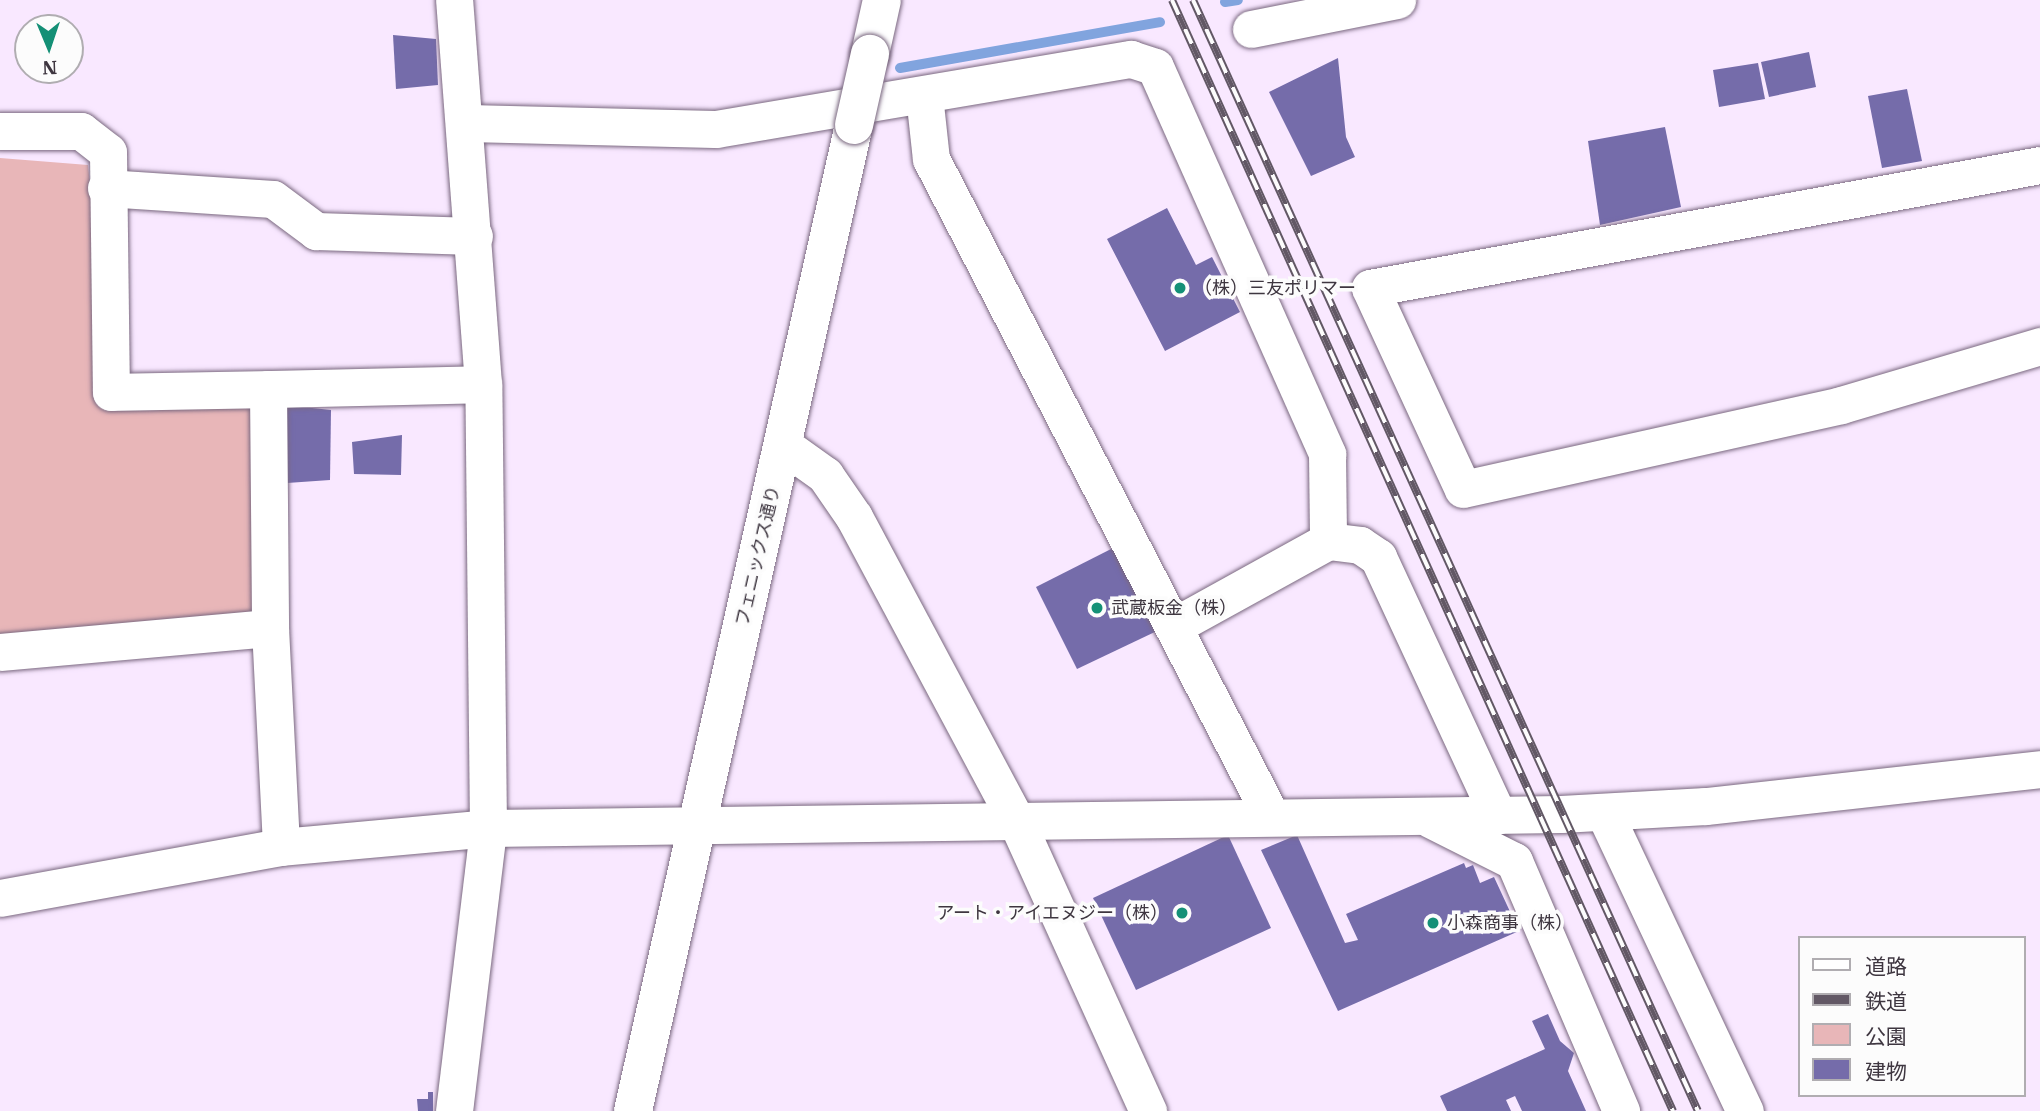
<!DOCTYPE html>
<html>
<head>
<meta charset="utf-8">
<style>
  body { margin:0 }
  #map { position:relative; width:2040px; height:1111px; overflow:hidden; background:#f9e8ff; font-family:"IBM Plex Serif","Noto Sans JP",serif }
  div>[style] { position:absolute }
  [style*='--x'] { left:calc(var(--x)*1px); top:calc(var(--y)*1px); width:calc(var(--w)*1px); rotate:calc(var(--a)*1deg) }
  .green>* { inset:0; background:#e8b6b8 }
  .stream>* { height:10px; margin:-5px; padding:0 5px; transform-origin:5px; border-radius:5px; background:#81a4de }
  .building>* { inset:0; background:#756caa }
  .roads { filter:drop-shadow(0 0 2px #7a6880) drop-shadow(0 0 2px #7a6880) }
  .minor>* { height:37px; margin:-18.5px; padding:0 18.5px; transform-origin:18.5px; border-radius:18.5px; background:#fff }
  .major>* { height:38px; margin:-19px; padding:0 19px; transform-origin:19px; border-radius:19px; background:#fff }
  .rail>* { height:8px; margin-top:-4px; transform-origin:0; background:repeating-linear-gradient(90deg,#fcfcfc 0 16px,#625865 0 32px); box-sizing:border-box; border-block:2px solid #625865 }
  .bridges { filter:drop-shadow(0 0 2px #7a6880) drop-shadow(0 0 2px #7a6880) }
  .major-bridge>* { height:38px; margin:-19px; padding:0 19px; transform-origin:19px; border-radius:19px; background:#fff }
  .dots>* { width:19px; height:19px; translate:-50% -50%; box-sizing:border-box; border:4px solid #fcfcfc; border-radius:50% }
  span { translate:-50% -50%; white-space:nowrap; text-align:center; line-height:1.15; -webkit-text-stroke:7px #fcfcfc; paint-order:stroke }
  .poi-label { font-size:18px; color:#3e3640 }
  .left { translate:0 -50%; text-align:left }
  .right { translate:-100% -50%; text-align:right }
  .street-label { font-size:18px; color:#3e3640 }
  .legend { position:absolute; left:1798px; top:936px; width:228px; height:161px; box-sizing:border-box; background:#fcfcfc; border:2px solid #b0adb1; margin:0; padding:9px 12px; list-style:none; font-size:21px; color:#3e3640 }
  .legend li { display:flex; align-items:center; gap:14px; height:35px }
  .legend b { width:35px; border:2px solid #b0adb1 }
  .north { position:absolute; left:14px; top:14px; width:70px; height:70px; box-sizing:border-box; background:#fcfcfc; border:2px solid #b0adb1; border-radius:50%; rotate:178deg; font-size:19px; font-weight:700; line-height:28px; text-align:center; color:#3e3640 }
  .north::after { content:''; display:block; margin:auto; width:24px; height:32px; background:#149076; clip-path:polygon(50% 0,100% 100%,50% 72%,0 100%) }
</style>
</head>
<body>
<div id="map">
  <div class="green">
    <div style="clip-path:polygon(0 158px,88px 165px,111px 392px,268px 389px,270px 628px,0 652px)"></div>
  </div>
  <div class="stream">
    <div style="--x:1225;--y:2;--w:13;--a:-9"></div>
    <div style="--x:900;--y:68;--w:264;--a:-10"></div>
  </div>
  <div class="building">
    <div style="clip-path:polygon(393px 35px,436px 39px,438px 85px,396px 89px)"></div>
    <div style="clip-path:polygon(1809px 52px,1816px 87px,1769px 97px,1761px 62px)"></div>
    <div style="clip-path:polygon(1338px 58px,1346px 137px,1355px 157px,1311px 176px,1269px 92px)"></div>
    <div style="clip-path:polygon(1758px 63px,1765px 99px,1719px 107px,1713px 70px)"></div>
    <div style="clip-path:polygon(1907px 89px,1922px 161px,1882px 168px,1868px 96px)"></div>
    <div style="clip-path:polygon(1665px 127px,1681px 207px,1600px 225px,1588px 141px)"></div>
    <div style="clip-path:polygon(1167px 208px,1196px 265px,1212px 257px,1240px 312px,1165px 351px,1107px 239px)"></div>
    <div style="clip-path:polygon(284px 405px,331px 410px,330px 480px,287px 483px)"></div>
    <div style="clip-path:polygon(402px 435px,401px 475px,354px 474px,352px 442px)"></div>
    <div style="clip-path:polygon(1115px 547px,1159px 630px,1077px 669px,1036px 587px)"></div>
    <div style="clip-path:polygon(1228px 835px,1271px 928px,1136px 990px,1093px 898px)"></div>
    <div style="clip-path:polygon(1297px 835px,1345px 943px,1358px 940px,1346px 914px,1464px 863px,1466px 868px,1473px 865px,1480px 883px,1494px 877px,1519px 931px,1338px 1011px,1261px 850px)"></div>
    <div style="clip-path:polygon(1548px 1014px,1560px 1041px,1574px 1053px,1568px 1071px,1586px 1111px,1522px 1111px,1515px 1096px,1506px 1100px,1511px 1111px,1447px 1111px,1440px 1096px,1545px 1049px,1532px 1021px)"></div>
    <div style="clip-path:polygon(428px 1092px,433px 1092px,433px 1111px,418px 1111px,417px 1099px,428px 1099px)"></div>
  </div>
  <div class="roads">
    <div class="minor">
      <div style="--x:1251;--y:29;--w:149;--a:-11.2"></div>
      <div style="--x:924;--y:95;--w:64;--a:83.8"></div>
      <div style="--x:931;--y:159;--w:740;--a:62.64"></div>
      <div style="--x:466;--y:123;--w:250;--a:1.4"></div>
      <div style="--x:716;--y:129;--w:421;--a:-9.6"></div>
      <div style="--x:1131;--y:59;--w:25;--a:18"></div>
      <div style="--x:1155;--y:67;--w:424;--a:66"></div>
      <div style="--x:1327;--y:454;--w:87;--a:89.3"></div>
      <div style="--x:1328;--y:541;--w:174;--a:151.1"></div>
      <div style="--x:0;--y:131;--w:81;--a:0"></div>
      <div style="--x:81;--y:131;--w:34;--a:38"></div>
      <div style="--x:108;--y:152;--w:240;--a:89.3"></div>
      <div style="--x:111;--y:392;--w:157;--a:-1.1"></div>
      <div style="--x:268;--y:389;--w:239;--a:89.5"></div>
      <div style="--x:270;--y:628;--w:219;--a:87.1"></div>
      <div style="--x:2040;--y:165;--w:681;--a:169.6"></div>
      <div style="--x:1370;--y:288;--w:221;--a:65.2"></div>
      <div style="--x:1463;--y:489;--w:387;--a:-12.5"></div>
      <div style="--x:1841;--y:405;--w:208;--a:-16.5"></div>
      <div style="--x:106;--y:188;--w:167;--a:3.8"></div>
      <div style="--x:273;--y:199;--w:54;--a:36.7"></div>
      <div style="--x:316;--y:231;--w:158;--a:1.8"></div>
      <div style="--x:268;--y:389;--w:215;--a:-1.3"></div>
      <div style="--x:783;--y:445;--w:52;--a:35.5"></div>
      <div style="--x:825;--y:475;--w:51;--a:55.4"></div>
      <div style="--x:854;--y:517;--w:344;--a:61.9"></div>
      <div style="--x:1016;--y:820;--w:320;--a:65.6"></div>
      <div style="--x:1328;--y:541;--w:32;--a:7"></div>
      <div style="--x:1360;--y:545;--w:22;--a:34"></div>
      <div style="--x:1378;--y:557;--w:285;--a:65.1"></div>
      <div style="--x:0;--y:652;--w:271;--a:-5.1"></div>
      <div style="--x:1604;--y:812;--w:331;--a:64.8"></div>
      <div style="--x:1430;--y:819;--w:94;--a:26.6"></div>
      <div style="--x:1514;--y:861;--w:272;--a:66.8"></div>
      <div style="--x:0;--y:898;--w:286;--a:-10.3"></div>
      <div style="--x:281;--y:847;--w:208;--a:-5.2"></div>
      <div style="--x:488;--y:828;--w:1073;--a:-0.75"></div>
      <div style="--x:1561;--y:814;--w:145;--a:-3.2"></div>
      <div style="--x:1706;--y:806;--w:336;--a:-6.3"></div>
      <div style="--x:454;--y:1111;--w:285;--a:-83.1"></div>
      <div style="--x:488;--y:828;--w:444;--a:-90.6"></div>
      <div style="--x:483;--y:384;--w:385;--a:-94.3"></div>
    </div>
    <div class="major">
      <div style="--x:870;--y:54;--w:55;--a:-77.5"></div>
      <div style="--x:633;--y:1111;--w:1010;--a:-77.37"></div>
    </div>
  </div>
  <div class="rail">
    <div style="--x:1172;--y:0;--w:1219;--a:65.73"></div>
    <div style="--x:1193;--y:0;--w:1220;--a:65.56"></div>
  </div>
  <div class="bridges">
    <div class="major-bridge">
      <div style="--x:854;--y:125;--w:73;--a:-77.3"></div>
    </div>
  </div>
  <div class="dots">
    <div style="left:1180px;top:288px;background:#149076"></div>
    <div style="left:1097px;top:608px;background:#149076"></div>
    <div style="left:1182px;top:913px;background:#149076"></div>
    <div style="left:1433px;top:923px;background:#149076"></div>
  </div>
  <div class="poi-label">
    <span class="left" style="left:1194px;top:288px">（株）三友ポリマー</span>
    <span class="left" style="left:1111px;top:608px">武蔵板金（株）</span>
    <span class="right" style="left:1168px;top:913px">アート・アイエヌジー（株）</span>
    <span class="left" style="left:1447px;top:923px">小森商事（株）</span>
  </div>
  <div class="street-label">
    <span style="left:758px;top:556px;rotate:-77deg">フェニックス通り</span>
  </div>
  <ul class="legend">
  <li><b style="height:9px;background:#fff"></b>道路</li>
  <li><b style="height:9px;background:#625865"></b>鉄道</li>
  <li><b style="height:19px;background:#e8b6b8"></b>公園</li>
  <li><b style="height:19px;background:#756caa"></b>建物</li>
  </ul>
  <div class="north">N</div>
</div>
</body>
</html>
